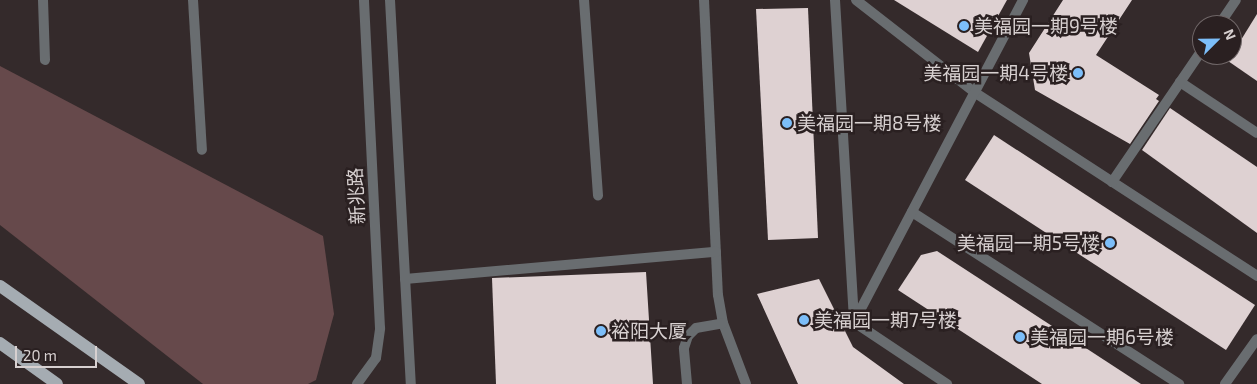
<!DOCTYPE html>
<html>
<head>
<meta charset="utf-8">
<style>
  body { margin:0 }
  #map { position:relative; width:1257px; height:384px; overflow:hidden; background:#342a2b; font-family:"Exo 2","Noto Sans SC",sans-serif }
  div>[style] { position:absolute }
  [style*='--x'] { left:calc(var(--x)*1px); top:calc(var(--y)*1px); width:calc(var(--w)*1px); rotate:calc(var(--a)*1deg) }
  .green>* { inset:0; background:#66494b }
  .building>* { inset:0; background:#ded1d2 }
  .minor>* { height:10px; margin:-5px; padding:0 5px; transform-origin:5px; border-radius:5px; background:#696d70 }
  .tertiary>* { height:10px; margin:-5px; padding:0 5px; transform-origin:5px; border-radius:5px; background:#696d70 }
  .primary>* { height:12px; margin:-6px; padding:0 6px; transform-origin:6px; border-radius:6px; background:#a5acb2 }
  .dots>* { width:14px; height:14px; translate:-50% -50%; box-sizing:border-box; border:2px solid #2a2021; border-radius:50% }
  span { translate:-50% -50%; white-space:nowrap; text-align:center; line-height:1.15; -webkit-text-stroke:5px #2a2021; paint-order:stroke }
  .poi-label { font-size:19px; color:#d7d0d0 }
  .left { translate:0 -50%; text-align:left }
  .right { translate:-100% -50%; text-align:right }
  .street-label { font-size:19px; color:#d7d0d0 }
  .north { position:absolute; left:1192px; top:15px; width:50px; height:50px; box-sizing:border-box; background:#2a2021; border:1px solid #6f6667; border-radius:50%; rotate:67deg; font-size:14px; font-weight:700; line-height:20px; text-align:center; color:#d7d0d0 }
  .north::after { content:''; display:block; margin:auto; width:18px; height:22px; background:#7cbef9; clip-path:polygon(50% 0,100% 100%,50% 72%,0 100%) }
  .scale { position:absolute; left:15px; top:346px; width:82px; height:22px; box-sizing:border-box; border:2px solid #d7d0d0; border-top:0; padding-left:6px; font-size:15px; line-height:18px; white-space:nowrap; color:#d7d0d0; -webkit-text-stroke:4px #2a2021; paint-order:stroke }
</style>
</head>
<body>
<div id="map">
  <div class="green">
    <div style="clip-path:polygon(0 66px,323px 236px,334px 314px,316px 380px,308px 384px,203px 384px,0 225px)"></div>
  </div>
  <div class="building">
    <div style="clip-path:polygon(894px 0,1007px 0,978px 52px)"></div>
    <div style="clip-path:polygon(1063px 0,1132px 0,1096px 55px,1159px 95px,1156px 99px,1159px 101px,1130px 144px,1035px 90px,1029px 53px)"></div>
    <div style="clip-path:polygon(808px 8px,818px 238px,768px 240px,756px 9px)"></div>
    <div style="clip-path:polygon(1257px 14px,1257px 81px,1228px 61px)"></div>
    <div style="clip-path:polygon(1170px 108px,1257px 167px,1257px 233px,1142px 150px)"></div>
    <div style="clip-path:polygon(994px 135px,1255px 305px,1226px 350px,965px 180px)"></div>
    <div style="clip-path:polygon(937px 251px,1141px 384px,1042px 384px,898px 290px,921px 255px)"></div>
    <div style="clip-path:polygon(646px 272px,653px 384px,496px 384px,492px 278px)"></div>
    <div style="clip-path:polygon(819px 279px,853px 347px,904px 384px,798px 384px,757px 294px)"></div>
  </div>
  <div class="minor">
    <div style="--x:43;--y:0;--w:60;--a:88.1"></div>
    <div style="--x:193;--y:0;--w:150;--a:86.6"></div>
    <div style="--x:584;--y:0;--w:196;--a:85.9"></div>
    <div style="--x:704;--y:0;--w:295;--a:87.3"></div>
    <div style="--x:718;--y:295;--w:28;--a:80"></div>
    <div style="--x:723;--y:323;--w:65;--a:69.3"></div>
    <div style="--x:835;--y:0;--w:322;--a:86.6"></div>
    <div style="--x:856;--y:0;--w:150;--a:37.9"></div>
    <div style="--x:974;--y:92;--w:338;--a:33"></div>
    <div style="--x:1219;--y:25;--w:30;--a:-56"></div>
    <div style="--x:1180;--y:82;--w:92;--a:33.5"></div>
    <div style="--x:1112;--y:182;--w:160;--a:-55.7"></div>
    <div style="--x:912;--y:212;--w:318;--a:32.8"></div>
    <div style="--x:405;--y:279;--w:312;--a:-5"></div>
    <div style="--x:854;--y:322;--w:364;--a:-62.3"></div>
    <div style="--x:854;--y:322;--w:112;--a:33.7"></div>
    <div style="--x:687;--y:384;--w:36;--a:-95"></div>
    <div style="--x:684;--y:348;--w:13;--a:-72"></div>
    <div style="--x:688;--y:336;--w:11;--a:-45"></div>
    <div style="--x:696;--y:328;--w:27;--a:-10"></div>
    <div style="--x:1225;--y:384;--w:55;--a:-54.6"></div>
  </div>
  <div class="tertiary">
    <div style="--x:390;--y:0;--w:385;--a:86.9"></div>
    <div style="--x:357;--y:384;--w:32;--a:-54"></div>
    <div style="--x:376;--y:358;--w:30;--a:-82"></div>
    <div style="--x:380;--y:328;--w:328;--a:-92.8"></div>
  </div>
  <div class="primary">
    <div style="--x:0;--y:286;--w:170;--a:35.2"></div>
    <div style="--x:0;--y:343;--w:70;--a:35.7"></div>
  </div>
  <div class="dots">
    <div style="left:964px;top:26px;background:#7cbef9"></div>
    <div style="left:1078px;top:73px;background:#7cbef9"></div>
    <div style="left:787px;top:123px;background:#7cbef9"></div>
    <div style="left:1110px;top:243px;background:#7cbef9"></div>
    <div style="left:804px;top:320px;background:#7cbef9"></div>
    <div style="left:601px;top:331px;background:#7cbef9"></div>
    <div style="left:1020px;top:337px;background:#7cbef9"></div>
  </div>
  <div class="poi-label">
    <span class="left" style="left:974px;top:26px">美福园一期9号楼</span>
    <span class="right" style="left:1068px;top:73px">美福园一期4号楼</span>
    <span class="left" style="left:797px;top:123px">美福园一期8号楼</span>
    <span class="right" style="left:1100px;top:243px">美福园一期5号楼</span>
    <span class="left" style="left:814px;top:320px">美福园一期7号楼</span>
    <span class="left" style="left:611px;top:331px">裕阳大厦</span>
    <span class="left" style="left:1030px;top:337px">美福园一期6号楼</span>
  </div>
  <div class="street-label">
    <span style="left:356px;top:196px;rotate:-93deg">新兆路</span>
  </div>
  <div class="north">N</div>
  <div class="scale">20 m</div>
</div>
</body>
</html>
